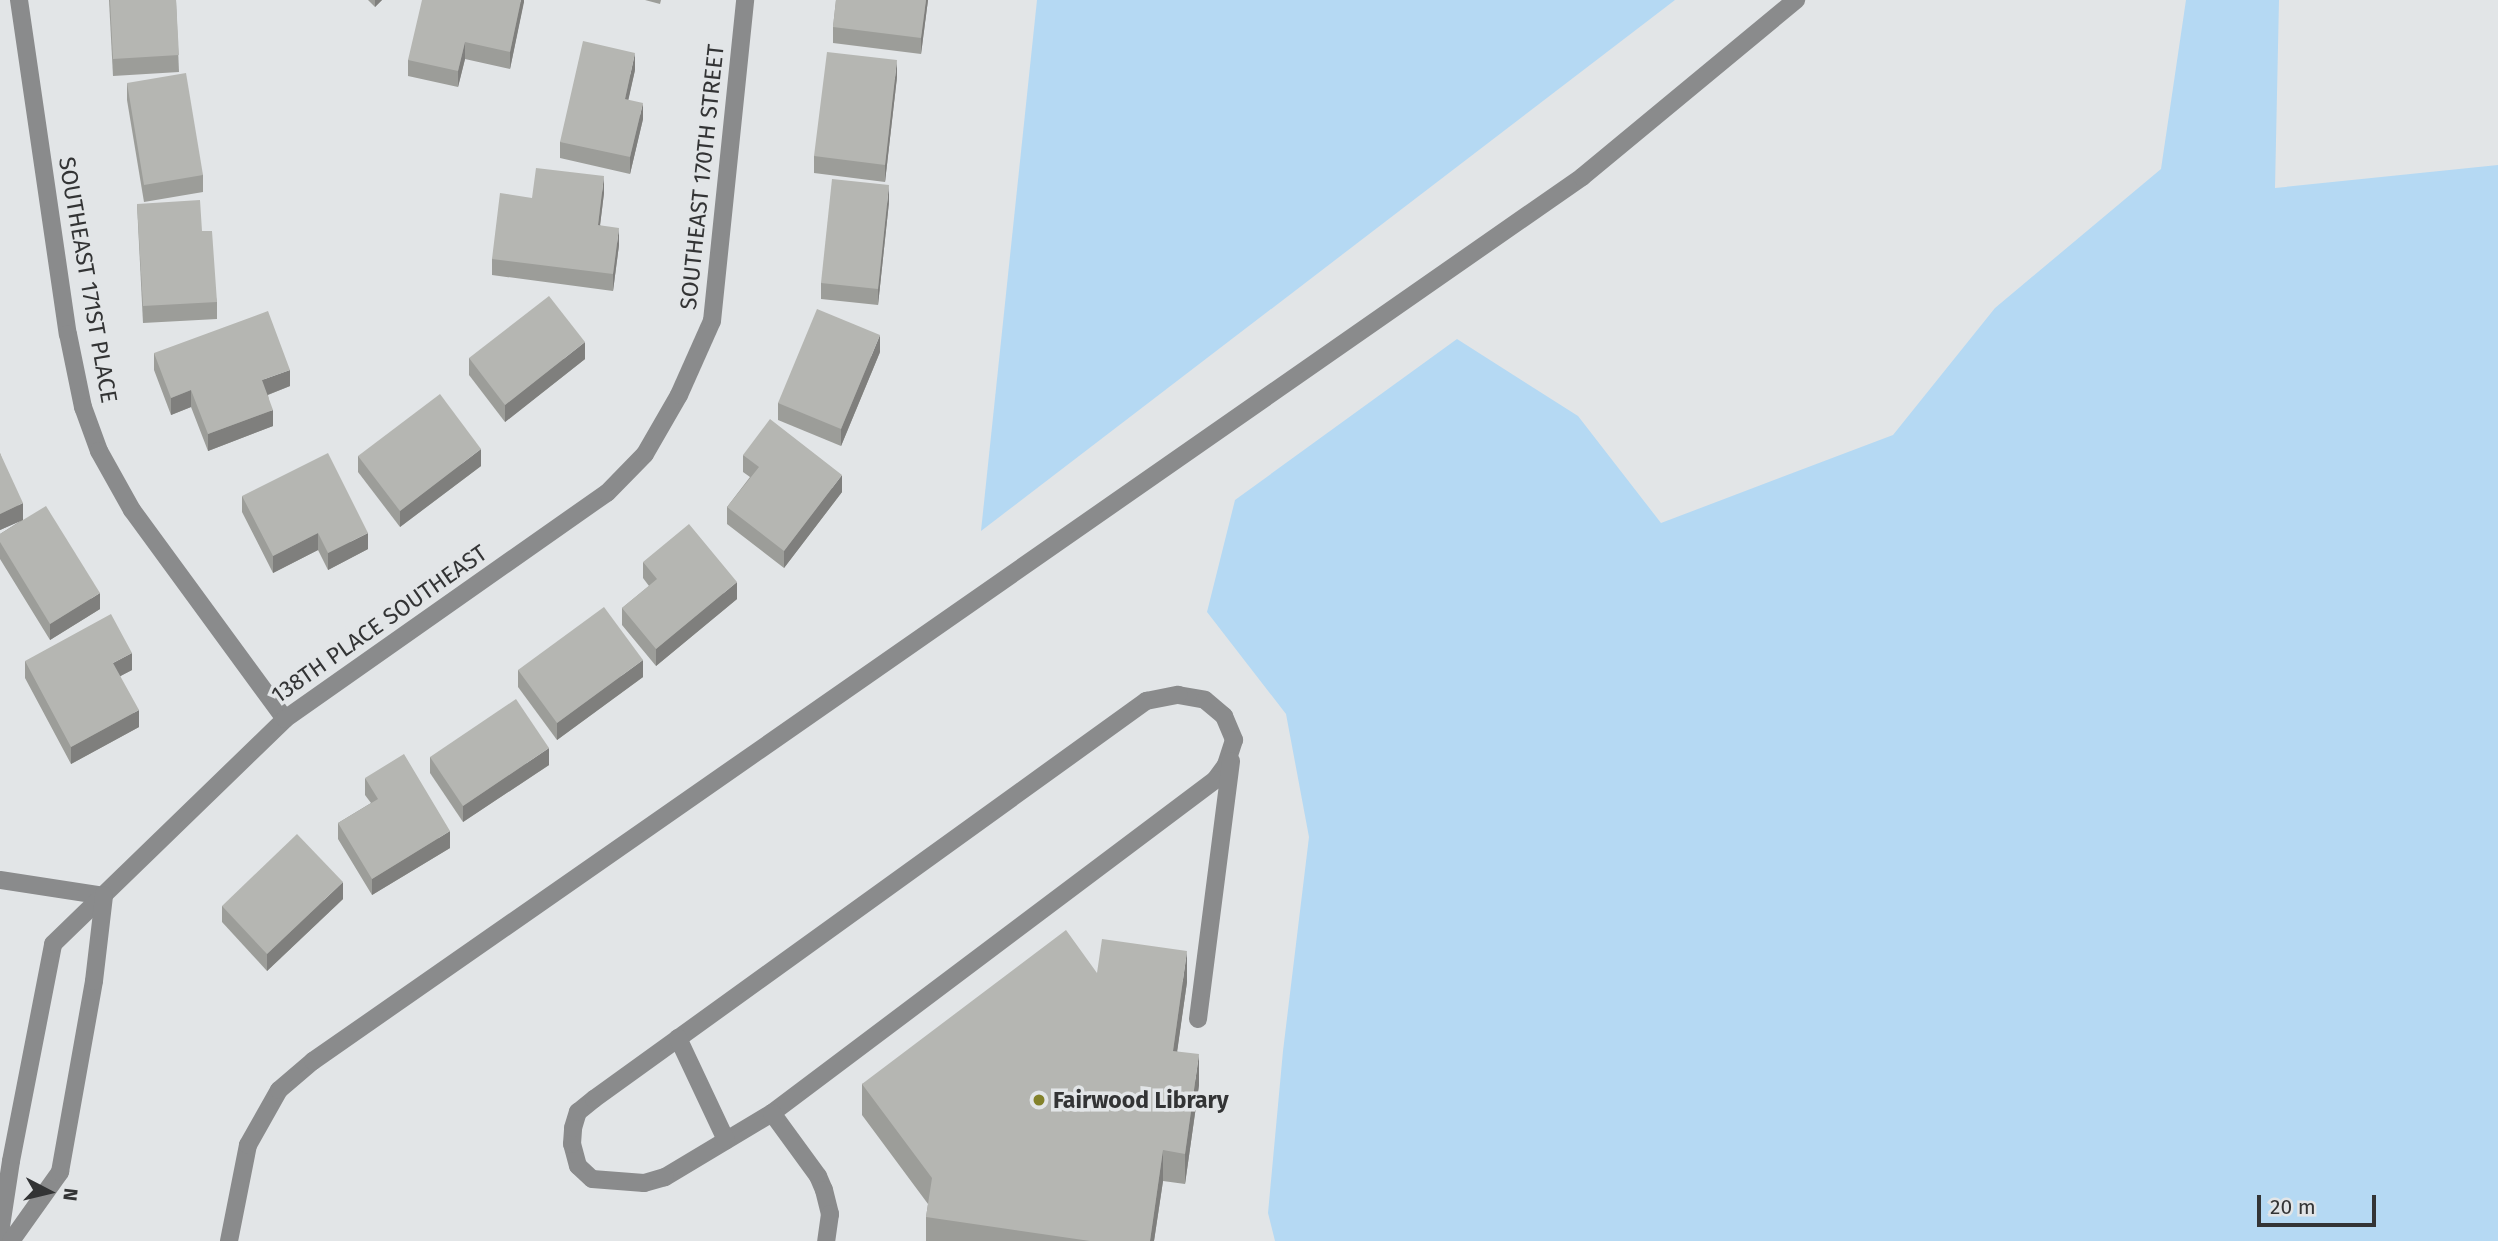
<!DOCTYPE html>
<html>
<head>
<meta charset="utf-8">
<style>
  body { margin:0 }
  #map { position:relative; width:2498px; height:1241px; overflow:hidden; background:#e2e5e7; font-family:"Fira Sans",sans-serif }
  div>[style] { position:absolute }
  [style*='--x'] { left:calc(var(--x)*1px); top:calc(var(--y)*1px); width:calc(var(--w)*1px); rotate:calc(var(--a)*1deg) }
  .green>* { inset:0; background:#b5d9f3 }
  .minor>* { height:18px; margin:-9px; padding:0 9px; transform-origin:9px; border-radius:9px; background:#8a8b8c }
  .wall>* { inset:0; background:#9c9d99 }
  .shaded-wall>* { inset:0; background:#7f7f7d }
  .building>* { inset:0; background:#b5b6b2 }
  .dots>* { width:19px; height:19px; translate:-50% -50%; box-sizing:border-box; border:4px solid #e2e5e7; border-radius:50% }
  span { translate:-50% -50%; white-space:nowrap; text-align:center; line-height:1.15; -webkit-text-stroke:7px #e2e5e7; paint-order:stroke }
  .street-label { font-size:23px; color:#333435 }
  .poi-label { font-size:23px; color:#333435; font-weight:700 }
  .left { translate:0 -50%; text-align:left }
  .north { position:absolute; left:14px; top:1157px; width:70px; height:70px; -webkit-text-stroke:5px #e2e5e7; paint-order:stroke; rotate:97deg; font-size:19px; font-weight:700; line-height:28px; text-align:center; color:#333435 }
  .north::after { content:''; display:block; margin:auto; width:24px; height:32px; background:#333435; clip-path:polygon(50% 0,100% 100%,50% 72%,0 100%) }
  .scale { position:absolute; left:2257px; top:1195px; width:119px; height:32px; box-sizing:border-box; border:4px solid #333435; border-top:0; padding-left:9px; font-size:21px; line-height:24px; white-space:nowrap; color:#333435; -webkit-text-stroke:5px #e2e5e7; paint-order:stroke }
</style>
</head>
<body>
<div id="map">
  <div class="green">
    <div style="clip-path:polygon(1037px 0,1675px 0,981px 531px)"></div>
    <div style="clip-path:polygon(2186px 0,2279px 0,2275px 188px,2498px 165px,2498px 1241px,1275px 1241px,1268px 1213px,1283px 1051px,1309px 837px,1286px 714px,1207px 612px,1235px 500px,1457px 339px,1578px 416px,1661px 523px,1893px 435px,1995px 308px,2161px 169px)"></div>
  </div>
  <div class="minor">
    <div style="--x:19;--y:0;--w:338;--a:81.7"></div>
    <div style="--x:68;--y:334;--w:75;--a:78.4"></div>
    <div style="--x:83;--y:407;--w:47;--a:70"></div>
    <div style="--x:99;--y:451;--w:68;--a:60.8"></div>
    <div style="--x:132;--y:510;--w:259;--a:53.8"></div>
    <div style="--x:1178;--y:695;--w:27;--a:10"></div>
    <div style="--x:1205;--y:700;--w:25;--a:40"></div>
    <div style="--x:1224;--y:716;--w:26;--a:67"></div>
    <div style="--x:1234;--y:740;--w:26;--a:108"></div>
    <div style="--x:1226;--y:765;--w:19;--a:126"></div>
    <div style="--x:1215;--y:780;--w:554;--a:143.07"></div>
    <div style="--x:772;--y:1113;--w:125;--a:149.1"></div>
    <div style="--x:665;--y:1177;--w:22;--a:164"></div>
    <div style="--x:644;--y:1183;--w:52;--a:-175.6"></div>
    <div style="--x:592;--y:1179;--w:19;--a:-137"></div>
    <div style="--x:578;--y:1166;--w:23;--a:-105"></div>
    <div style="--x:572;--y:1144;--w:16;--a:-86"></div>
    <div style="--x:573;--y:1128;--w:17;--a:-73"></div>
    <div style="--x:578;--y:1112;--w:21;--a:-39"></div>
    <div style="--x:594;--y:1099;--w:681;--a:-35.79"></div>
    <div style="--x:1146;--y:701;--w:33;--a:-11"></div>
    <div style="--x:0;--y:880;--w:105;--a:8.7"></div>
    <div style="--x:1198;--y:1019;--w:260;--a:-82.7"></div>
    <div style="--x:678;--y:1038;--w:113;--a:64.8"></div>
    <div style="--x:772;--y:1113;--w:78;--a:53.9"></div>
    <div style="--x:818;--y:1176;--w:15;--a:67"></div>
    <div style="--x:824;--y:1190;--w:25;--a:76"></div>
    <div style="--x:830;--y:1214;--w:27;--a:98"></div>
    <div style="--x:0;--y:1233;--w:73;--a:-81.3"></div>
    <div style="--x:11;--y:1161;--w:221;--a:-79"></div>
    <div style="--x:53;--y:944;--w:323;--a:-44.1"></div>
    <div style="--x:285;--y:719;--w:393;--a:-35.1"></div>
    <div style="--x:607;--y:493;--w:54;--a:-45.7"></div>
    <div style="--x:645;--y:454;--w:68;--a:-60"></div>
    <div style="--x:679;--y:395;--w:81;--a:-66"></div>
    <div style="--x:712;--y:321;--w:323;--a:-84.1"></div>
    <div style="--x:11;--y:1241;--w:85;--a:-54.6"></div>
    <div style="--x:60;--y:1172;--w:194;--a:-79.9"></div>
    <div style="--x:94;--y:981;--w:86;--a:-83.3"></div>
    <div style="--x:229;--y:1241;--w:98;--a:-78.8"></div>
    <div style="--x:248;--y:1145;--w:63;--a:-60.6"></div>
    <div style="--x:279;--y:1090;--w:45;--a:-40.5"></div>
    <div style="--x:313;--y:1061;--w:1547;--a:-34.86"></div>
    <div style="--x:1582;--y:177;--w:278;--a:-39.6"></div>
  </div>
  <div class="wall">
    <div style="clip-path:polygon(109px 0,176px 0,179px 72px,113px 76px)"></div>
    <div style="clip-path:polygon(368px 0,382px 0,375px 7px)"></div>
    <div style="clip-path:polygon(524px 0,510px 69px,465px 59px,458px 87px,408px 76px,408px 60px)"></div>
    <div style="clip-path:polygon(645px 0,661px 0,660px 4px)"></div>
    <div style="clip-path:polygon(836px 0,928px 0,921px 54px,833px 43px,833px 27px)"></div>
    <div style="clip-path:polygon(635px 70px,628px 100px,643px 119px,630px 174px,560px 158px,560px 142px)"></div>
    <div style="clip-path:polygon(897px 77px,885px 182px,814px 173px,814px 156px)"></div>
    <div style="clip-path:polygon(127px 83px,203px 175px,203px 192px,144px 202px,127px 100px)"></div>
    <div style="clip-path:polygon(604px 193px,600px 225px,619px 245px,613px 291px,492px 275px,492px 259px,532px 198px)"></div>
    <div style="clip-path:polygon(889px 202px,878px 305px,821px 299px,821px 283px)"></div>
    <div style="clip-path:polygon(137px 204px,202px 231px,217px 302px,217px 319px,143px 323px)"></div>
    <div style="clip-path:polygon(880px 352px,841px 446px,778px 420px,778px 403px)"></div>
    <div style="clip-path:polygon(154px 353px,290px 386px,268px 395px,273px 426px,208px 451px,191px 407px,171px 415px,154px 370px)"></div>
    <div style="clip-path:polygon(469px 358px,585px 359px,505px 422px,469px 375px)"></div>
    <div style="clip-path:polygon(0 453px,23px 520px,100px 609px,50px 640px,0 559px,0 534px,22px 520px,0 530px)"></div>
    <div style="clip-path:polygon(743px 455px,842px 492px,784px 568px,727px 524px,727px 507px,750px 477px,743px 472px)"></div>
    <div style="clip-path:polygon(358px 456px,481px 466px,400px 527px,358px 472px)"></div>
    <div style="clip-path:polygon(242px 496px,368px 549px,328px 570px,318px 550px,273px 573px,242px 512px)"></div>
    <div style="clip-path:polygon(643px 562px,737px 599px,656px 666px,622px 625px,622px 608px,649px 586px,643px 578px)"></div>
    <div style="clip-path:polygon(25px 661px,132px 670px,120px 676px,139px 727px,71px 764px,25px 678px)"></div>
    <div style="clip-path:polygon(518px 670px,643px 677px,557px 740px,518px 687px)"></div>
    <div style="clip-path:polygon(430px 757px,549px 765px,463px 822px,430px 773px)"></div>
    <div style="clip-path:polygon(365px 778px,450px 848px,372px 895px,338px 839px,338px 823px,371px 803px,365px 795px)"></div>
    <div style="clip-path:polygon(343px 899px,267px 971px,222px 922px,222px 906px)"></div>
    <div style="clip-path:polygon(1097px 973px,1187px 982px,1177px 1051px,1199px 1085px,1185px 1184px,1163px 1181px,1154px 1241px,926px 1241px,926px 1217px,928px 1204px,862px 1115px,862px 1084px)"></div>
  </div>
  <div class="shaded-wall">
    <div style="clip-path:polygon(375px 0,382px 0,375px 7px)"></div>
    <div style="clip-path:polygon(521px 0,524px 0,524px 2px,510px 69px,510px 52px)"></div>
    <div style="clip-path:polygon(926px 0,928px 0,921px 54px,921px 38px)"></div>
    <div style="clip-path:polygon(465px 42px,465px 59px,458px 87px,458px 71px)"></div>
    <div style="clip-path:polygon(635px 53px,635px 70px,625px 115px,625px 99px)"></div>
    <div style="clip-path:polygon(897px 60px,897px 77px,885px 182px,885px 165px)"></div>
    <div style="clip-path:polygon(643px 103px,643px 119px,630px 174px,630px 157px)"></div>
    <div style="clip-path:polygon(604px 176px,604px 193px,598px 242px,598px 225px)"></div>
    <div style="clip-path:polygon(889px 185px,889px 202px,878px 305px,878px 289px)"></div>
    <div style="clip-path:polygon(619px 228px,619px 245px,613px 291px,613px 274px)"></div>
    <div style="clip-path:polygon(880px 335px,880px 352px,841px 446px,841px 429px)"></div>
    <div style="clip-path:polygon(585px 342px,585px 359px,505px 422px,505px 405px)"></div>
    <div style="clip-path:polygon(290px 370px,290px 386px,262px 397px,262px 380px)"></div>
    <div style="clip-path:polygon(191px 390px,191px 407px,171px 415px,171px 398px)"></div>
    <div style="clip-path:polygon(273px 410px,273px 426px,208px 451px,208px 434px)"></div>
    <div style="clip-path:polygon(481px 449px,481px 466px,400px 527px,400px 511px)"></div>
    <div style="clip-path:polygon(842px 475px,842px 492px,784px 568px,784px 551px)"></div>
    <div style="clip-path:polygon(23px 503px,23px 520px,0 530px,0 514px)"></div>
    <div style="clip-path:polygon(318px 533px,318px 550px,273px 573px,273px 556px)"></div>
    <div style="clip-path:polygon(368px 533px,368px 549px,328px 570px,328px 553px)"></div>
    <div style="clip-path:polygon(737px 582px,737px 599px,656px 666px,656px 649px)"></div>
    <div style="clip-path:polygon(100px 593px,100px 609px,50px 640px,50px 624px)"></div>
    <div style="clip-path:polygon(132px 653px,132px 670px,113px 680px,113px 663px)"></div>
    <div style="clip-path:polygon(643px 660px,643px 677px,557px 740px,557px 723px)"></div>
    <div style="clip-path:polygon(139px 710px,139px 727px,71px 764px,71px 747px)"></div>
    <div style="clip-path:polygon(549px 748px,549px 765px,463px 822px,463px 806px)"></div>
    <div style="clip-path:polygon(450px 831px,450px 848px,372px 895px,372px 879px)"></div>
    <div style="clip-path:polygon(343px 882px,343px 899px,267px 971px,267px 954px)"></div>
    <div style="clip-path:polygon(1187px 951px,1187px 982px,1173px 1081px,1173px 1051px)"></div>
    <div style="clip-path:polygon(1199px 1054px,1199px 1085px,1185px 1184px,1185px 1154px)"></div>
    <div style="clip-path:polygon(1163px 1150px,1163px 1181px,1154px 1241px,1150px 1241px)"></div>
  </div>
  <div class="building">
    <div style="clip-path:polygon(110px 0,176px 0,179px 55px,113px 59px)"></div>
    <div style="clip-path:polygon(422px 0,521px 0,510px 52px,465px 42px,458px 71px,408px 60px)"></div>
    <div style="clip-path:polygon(836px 0,926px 0,921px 38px,833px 27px)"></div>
    <div style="clip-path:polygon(583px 41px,635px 53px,625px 99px,643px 103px,630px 157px,560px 142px)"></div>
    <div style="clip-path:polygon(827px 52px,897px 60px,885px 165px,814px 156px)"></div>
    <div style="clip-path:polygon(186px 73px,203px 175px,144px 185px,127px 83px)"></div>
    <div style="clip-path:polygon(536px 168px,604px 176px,598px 225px,619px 228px,613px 274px,492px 259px,500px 193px,532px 198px)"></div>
    <div style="clip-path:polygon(832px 179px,889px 185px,878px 289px,821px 283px)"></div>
    <div style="clip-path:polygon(200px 200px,202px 231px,212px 231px,217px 302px,143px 306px,137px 204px)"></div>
    <div style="clip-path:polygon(549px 296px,585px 342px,505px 405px,469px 358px)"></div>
    <div style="clip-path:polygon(817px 309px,880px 335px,841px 429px,778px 403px)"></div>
    <div style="clip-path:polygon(268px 311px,290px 370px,262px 380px,273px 410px,208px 434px,191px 390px,171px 398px,154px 353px)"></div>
    <div style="clip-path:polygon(440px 394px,481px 449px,400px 511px,358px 456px)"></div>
    <div style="clip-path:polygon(770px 419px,842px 475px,784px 551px,727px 507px,759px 467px,743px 455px)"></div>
    <div style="clip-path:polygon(0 453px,23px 503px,0 514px)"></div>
    <div style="clip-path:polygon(328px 453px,368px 533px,328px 553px,318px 533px,273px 556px,242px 496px)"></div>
    <div style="clip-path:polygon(46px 506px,100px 593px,50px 624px,0 542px,0 534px)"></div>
    <div style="clip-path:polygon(689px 524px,737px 582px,656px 649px,622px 608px,657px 579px,643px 562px)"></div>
    <div style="clip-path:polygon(604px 607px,643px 660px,557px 723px,518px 670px)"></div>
    <div style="clip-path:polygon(111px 614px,132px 653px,113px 663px,139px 710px,71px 747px,25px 661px)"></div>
    <div style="clip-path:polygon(516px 699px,549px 748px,463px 806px,430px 757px)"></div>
    <div style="clip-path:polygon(404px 754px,450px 831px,372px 879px,338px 823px,378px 799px,365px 778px)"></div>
    <div style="clip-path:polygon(297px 834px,343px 882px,267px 954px,222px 906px)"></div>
    <div style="clip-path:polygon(1066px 930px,1097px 973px,1102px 939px,1187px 951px,1173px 1051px,1199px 1054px,1185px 1154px,1163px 1150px,1150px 1241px,1090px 1241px,926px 1217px,932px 1178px,862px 1084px)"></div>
  </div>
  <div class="dots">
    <div style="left:1039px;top:1100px;background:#83822b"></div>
  </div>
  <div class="street-label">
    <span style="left:702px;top:177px;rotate:-84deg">SOUTHEAST 170TH STREET</span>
    <span style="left:88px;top:280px;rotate:80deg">SOUTHEAST 171ST PLACE</span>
    <span style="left:379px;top:624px;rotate:-35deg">138TH PLACE SOUTHEAST</span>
  </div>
  <div class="poi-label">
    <span class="left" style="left:1053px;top:1100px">Fairwood Library</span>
  </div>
  <div class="north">N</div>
  <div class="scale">20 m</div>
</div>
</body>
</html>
